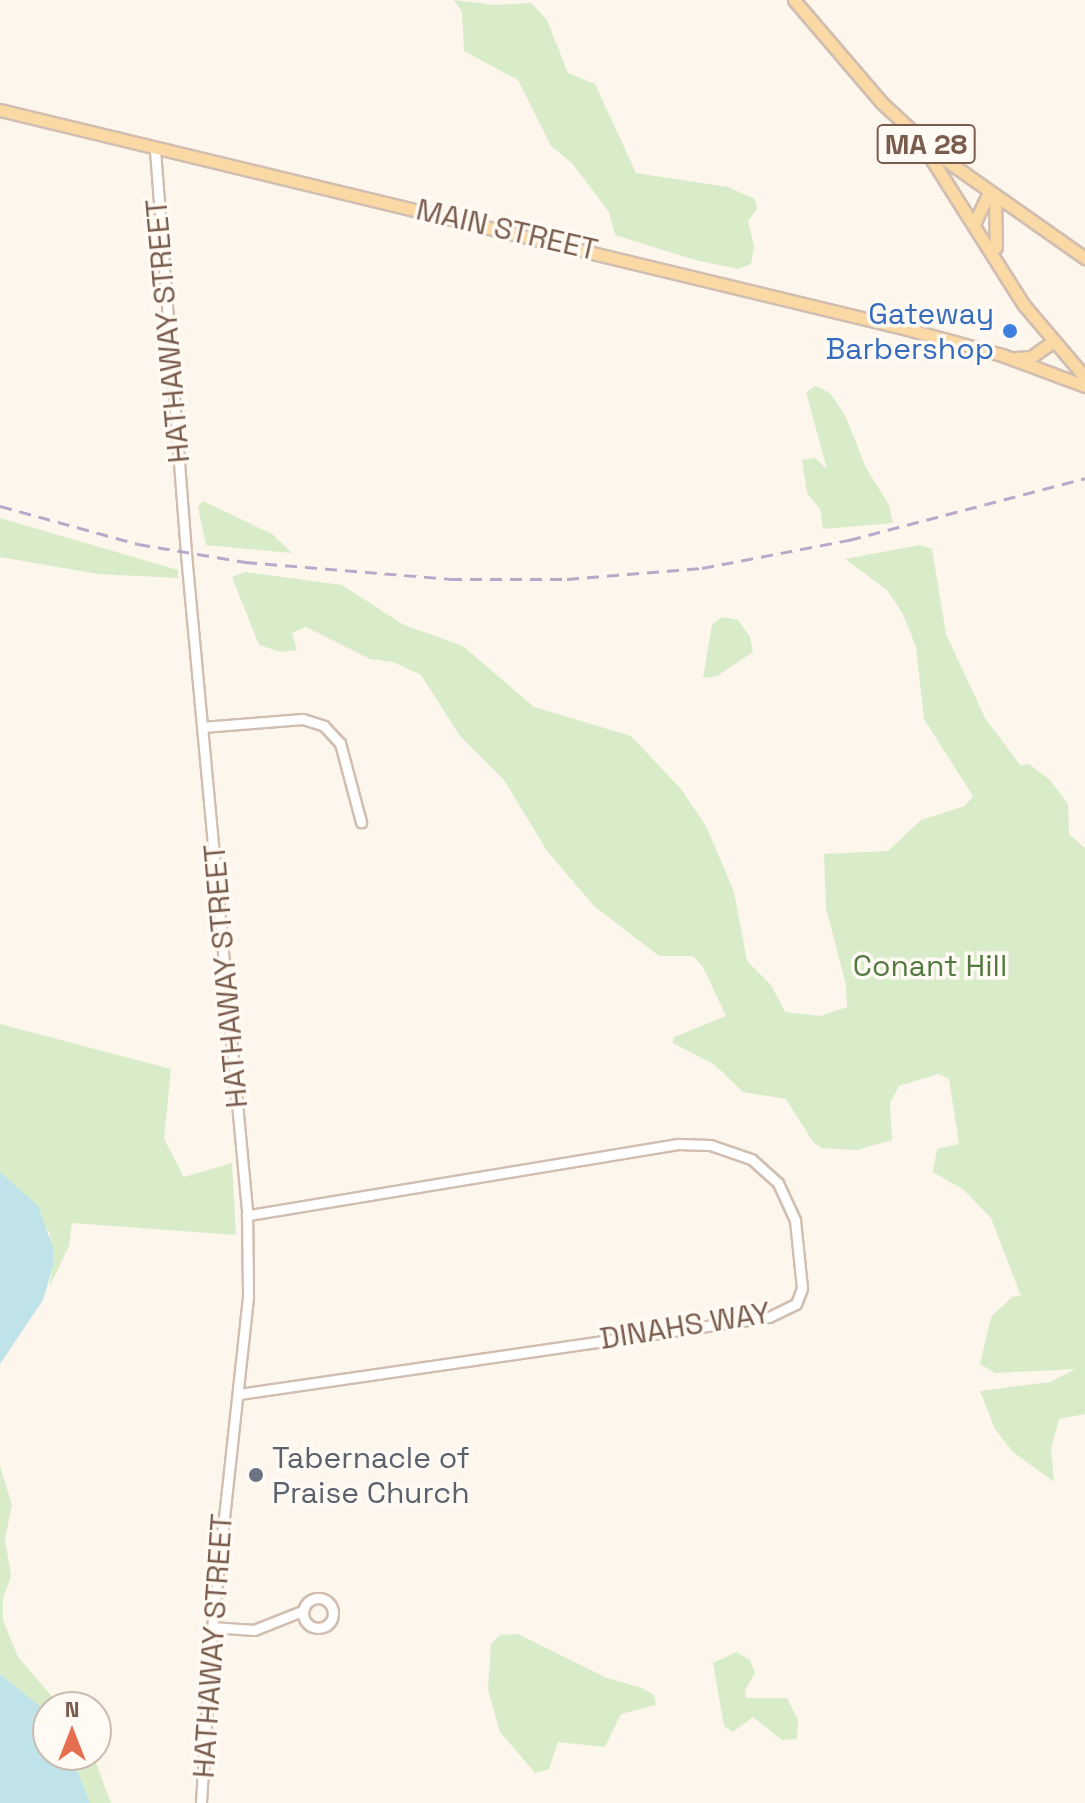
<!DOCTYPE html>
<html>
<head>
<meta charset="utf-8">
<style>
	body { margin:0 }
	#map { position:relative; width:1085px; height:1803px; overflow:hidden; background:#fdf6ec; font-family:"Space Grotesk",sans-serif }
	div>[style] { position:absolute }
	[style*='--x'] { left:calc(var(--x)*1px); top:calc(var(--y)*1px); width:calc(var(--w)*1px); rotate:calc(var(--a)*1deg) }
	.green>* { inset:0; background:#d8ecc9 }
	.water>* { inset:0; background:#bfe3e8 }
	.roads { filter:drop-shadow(2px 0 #d1beb0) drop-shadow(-2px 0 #d1beb0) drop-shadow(0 2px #d1beb0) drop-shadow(0 -2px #d1beb0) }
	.minor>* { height:9px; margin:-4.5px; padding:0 4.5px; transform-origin:4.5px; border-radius:4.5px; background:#fff }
	.minor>.ring { margin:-4.5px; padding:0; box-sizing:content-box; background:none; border:9px solid #fff; border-radius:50% }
	.major>* { height:11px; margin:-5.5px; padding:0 5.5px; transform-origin:5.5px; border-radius:5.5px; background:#fbd9a5 }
	.rail>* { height:3px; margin-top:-1.5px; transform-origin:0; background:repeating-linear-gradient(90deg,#b9a8c9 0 12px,transparent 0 20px) }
	.dots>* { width:22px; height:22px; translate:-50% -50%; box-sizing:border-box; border:4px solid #fffaf3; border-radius:50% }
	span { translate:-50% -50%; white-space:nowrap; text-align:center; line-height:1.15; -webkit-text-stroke:7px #fffaf3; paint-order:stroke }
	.shield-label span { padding:2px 6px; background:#fffaf3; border:2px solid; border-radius:6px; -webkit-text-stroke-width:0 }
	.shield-label { font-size:28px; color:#7a5c4d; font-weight:700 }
	.street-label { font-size:30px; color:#7a5c4d }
	.shop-label { font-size:30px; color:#366cbe }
	.right { translate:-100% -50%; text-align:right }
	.park-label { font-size:30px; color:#537a41 }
	.worship-label { font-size:30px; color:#5b616d }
	.left { translate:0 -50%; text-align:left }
	.north { position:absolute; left:32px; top:1691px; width:80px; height:80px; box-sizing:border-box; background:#fffaf3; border:2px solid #cabbb1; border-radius:50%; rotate:0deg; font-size:22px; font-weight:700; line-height:32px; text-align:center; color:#7a5c4d }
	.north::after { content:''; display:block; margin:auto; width:28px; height:36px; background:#e76f51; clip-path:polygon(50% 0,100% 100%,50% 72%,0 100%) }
</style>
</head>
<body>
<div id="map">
	<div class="green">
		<div style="clip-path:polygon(454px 0,495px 5px,531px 3px,547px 20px,568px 73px,595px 84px,636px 173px,728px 187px,755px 199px,757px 209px,748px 221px,754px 246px,751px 264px,738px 269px,695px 260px,615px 235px,609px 212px,572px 163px,551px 146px,518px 80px,464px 51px,462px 12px)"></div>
		<div style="clip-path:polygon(816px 386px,830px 393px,845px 415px,866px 468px,889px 505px,893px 523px,823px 529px,820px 509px,807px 493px,802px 460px,815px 458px,827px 469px,806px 392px)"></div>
		<div style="clip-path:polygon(203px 501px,272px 534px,292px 553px,206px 545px,198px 507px)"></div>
		<div style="clip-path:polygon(0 518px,178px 570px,178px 578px,98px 574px,0 557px)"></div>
		<div style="clip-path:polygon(920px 545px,932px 549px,946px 634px,985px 718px,1020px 765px,1029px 764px,1050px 780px,1068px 804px,1069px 834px,1085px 848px,1085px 1414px,1059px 1419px,1051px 1449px,1054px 1482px,1013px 1452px,995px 1429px,980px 1391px,1050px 1382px,1076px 1369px,995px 1373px,980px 1364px,991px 1317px,1012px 1297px,1021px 1296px,991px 1218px,964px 1190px,933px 1172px,937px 1149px,959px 1144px,949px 1079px,938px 1074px,899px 1086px,890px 1103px,892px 1140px,857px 1150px,822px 1148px,813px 1142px,786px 1099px,743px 1092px,715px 1065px,673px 1043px,674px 1037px,726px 1016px,703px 967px,693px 956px,659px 956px,594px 906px,547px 851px,504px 780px,460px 736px,421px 675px,393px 662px,370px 659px,306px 627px,292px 633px,297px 650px,281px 652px,259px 645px,232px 577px,245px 572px,342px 585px,404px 625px,463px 646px,534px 707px,631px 736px,681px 789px,706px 826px,734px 892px,747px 961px,771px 985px,785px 1012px,820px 1016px,847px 1007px,846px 985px,826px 908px,824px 854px,888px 851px,921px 820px,965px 806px,973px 796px,924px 719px,916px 647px,903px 614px,887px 590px,845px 559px)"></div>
		<div style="clip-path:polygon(722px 617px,738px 620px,750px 637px,753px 652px,717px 676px,703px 678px,712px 625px)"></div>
		<div style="clip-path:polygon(0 1024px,171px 1069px,164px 1139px,184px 1177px,232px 1163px,236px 1235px,72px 1223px,69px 1246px,49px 1288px,53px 1267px,50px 1233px,0 1172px)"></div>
		<div style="clip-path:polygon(0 1466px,12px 1505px,5px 1539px,11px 1576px,3px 1598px,3px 1620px,18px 1657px,61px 1707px,48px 1707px,48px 1714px,0 1674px)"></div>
		<div style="clip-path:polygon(518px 1634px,607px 1678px,642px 1688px,654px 1695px,656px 1705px,621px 1714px,605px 1747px,558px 1742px,549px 1769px,535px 1773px,500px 1732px,488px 1690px,491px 1644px,500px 1635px)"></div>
		<div style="clip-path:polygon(736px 1652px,750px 1660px,755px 1673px,745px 1690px,746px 1698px,787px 1698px,798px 1720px,797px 1739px,782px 1740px,753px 1717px,733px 1732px,724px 1726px,713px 1663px)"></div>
		<div style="clip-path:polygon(71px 1755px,93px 1755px,111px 1803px,90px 1803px)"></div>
	</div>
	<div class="water">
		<div style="clip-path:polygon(0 1172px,38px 1206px,53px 1247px,53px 1267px,43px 1300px,0 1364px)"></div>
		<div style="clip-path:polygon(0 1674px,46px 1711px,48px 1755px,71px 1755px,90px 1803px,0 1803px)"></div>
	</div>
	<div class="roads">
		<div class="minor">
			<div style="--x:155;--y:150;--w:405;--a:85.6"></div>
			<div style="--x:186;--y:554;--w:659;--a:84.69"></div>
			<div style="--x:247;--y:1210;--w:87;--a:89.3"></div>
			<div style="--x:248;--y:1297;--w:332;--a:96.2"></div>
			<div style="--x:212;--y:1627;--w:176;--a:93.6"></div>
			<div style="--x:202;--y:727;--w:101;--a:-4.5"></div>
			<div style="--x:303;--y:719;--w:22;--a:18"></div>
			<div style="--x:324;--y:726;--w:23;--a:47"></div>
			<div style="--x:340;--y:743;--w:82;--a:75.1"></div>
			<div style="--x:239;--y:1394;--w:536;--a:-8.27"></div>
			<div style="--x:769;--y:1317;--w:30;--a:-26"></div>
			<div style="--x:796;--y:1304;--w:17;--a:-69"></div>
			<div style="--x:802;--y:1288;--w:68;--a:-95.9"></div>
			<div style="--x:795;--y:1220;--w:41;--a:-114.7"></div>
			<div style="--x:778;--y:1183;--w:36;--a:-138"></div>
			<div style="--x:751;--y:1159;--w:43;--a:-161.1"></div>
			<div style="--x:710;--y:1145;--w:32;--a:-178"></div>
			<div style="--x:678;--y:1144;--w:437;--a:170.6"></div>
			<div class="ring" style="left:303px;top:1598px;width:21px;height:21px"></div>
			<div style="--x:212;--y:1627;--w:42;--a:4.1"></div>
			<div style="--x:254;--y:1630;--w:52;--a:-21.6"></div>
		</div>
		<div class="major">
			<div style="--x:794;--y:0;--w:135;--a:49.5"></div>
			<div style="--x:882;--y:103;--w:75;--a:42.8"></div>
			<div style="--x:937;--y:154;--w:181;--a:35.1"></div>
			<div style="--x:0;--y:110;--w:933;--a:13.57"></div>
			<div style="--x:907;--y:329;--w:98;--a:15.3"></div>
			<div style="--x:1002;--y:355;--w:89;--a:20.5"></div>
			<div style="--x:927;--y:152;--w:180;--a:57.7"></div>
			<div style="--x:1023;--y:304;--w:96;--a:49.7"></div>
			<div style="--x:995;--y:197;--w:50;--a:88.9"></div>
			<div style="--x:975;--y:222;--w:33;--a:-65"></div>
			<div style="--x:1016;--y:358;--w:15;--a:-4"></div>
			<div style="--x:1031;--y:357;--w:24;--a:-35"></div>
		</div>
	</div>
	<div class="rail">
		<div style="--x:0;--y:506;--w:143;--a:15.4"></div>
		<div style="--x:138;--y:544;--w:109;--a:9.5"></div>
		<div style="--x:245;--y:562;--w:206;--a:4.7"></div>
		<div style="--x:450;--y:579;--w:117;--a:0"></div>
		<div style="--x:567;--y:579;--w:135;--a:-4.7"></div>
		<div style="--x:702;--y:568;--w:150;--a:-10.8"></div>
		<div style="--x:849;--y:540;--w:244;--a:-14.7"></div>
	</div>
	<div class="dots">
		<div style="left:1010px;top:331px;background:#3f7fe0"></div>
		<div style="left:256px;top:1475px;background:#6b7280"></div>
	</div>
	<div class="shield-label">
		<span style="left:926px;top:144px">MA 28</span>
	</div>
	<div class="street-label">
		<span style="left:507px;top:230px;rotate:13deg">MAIN STREET</span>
		<span style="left:168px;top:331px;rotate:-95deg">HATHAWAY STREET</span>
		<span style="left:226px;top:976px;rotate:-95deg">HATHAWAY STREET</span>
		<span style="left:685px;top:1326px;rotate:-9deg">DINAHS WAY</span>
		<span style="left:213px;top:1646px;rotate:-86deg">HATHAWAY STREET</span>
	</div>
	<div class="shop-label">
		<span class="right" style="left:994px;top:331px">Gateway<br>Barbershop</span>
	</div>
	<div class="park-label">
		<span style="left:930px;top:966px">Conant Hill</span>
	</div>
	<div class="worship-label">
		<span class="left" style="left:272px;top:1475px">Tabernacle of<br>Praise Church</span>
	</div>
	<div class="north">N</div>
</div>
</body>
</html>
